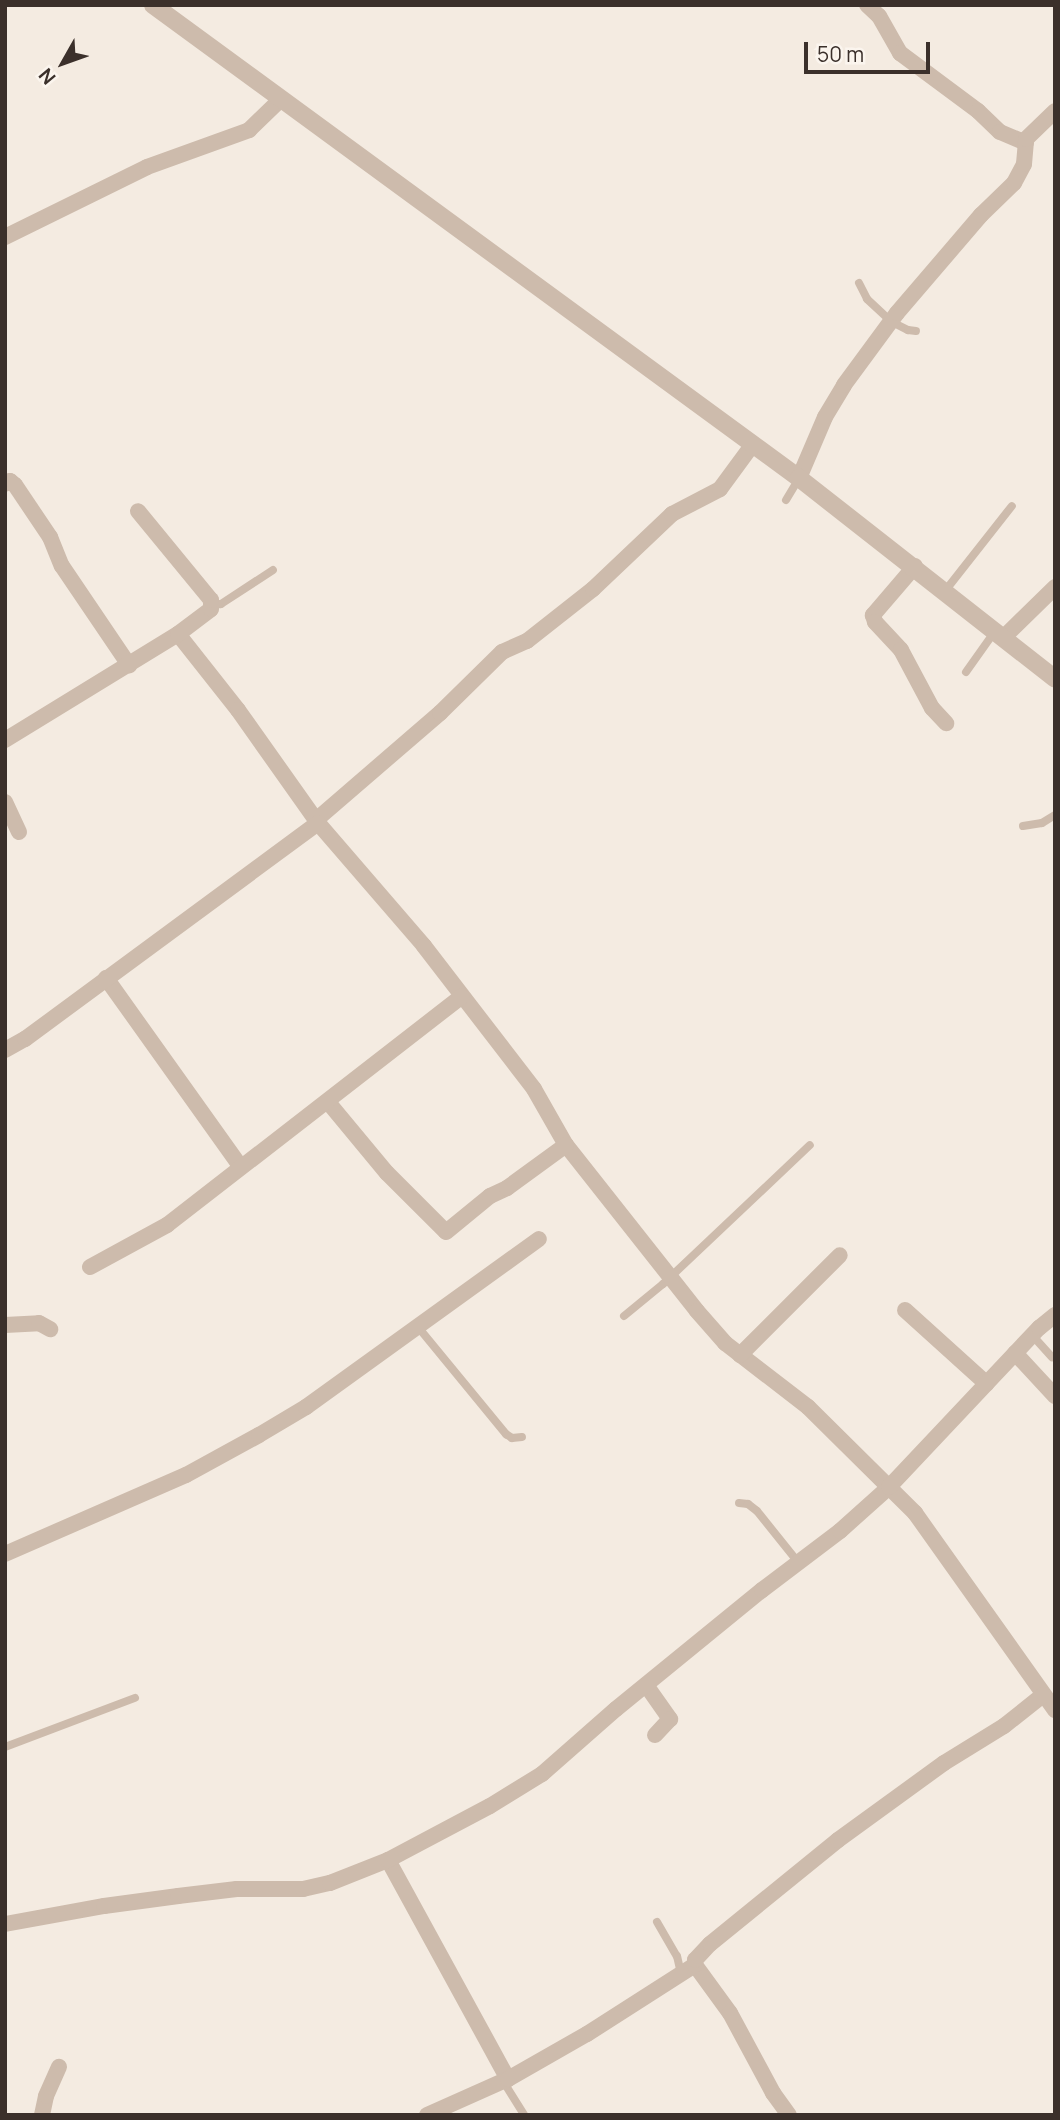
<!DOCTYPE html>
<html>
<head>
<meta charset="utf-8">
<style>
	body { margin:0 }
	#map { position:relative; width:1060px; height:2120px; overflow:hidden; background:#f4ebe1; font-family:Manrope,sans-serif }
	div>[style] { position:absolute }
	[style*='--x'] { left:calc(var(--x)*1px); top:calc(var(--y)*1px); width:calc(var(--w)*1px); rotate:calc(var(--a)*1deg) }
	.service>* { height:8px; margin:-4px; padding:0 4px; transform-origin:4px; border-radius:4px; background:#cdbbac }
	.minor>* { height:16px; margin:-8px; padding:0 8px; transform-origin:8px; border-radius:8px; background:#cdbbac }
	.tertiary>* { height:18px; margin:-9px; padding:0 9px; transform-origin:9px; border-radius:9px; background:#cdbbac }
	span { translate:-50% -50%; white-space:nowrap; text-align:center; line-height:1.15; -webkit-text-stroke:5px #fbf5ee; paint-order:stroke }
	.frame { position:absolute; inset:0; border:7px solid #3b302b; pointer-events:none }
	.north { position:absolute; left:28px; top:28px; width:70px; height:70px; -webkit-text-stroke:5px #fbf5ee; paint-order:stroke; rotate:230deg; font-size:19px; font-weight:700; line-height:28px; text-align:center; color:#3b302b }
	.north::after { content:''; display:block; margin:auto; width:24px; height:32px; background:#3b302b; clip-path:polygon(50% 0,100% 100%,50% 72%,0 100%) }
	.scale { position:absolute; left:804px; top:42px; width:126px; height:32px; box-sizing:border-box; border:4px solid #3b302b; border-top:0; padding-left:9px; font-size:21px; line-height:24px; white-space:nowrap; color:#3b302b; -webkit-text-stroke:5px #fbf5ee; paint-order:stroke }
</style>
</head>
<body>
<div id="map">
	<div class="service">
		<div style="--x:859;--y:283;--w:18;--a:63"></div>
		<div style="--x:867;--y:299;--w:34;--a:43"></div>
		<div style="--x:892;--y:322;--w:18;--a:27"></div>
		<div style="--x:908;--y:330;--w:8;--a:7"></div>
		<div style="--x:786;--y:500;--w:26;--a:-59"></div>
		<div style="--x:945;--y:591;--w:108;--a:-51.8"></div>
		<div style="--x:213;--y:605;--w:8;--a:-7"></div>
		<div style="--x:221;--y:604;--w:62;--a:-33.2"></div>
		<div style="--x:966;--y:672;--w:50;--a:-54.7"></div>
		<div style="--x:1023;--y:826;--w:19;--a:-9"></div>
		<div style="--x:1042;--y:823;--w:15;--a:-32"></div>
		<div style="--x:624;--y:1316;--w:50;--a:-39.4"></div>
		<div style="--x:663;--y:1284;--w:202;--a:-43.4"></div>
		<div style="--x:418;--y:1327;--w:139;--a:50.6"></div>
		<div style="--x:506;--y:1434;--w:7;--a:34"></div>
		<div style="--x:512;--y:1438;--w:10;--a:-6"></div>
		<div style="--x:1032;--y:1335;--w:30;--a:48"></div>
		<div style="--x:739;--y:1503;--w:9;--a:6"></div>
		<div style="--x:748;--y:1504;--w:11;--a:38"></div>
		<div style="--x:757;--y:1511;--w:65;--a:51.2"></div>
		<div style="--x:5;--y:1747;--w:139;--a:-20.7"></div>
		<div style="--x:657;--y:1922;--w:39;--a:60"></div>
		<div style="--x:677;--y:1956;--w:18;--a:77"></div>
		<div style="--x:503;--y:2081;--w:40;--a:58"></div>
	</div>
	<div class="minor">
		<div style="--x:867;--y:5;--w:16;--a:43"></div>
		<div style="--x:879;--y:16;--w:43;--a:60.4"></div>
		<div style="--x:900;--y:53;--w:97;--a:36.6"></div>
		<div style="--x:978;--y:111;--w:30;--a:44"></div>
		<div style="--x:1000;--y:132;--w:28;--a:23"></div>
		<div style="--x:5;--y:237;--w:158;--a:-26.2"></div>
		<div style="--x:147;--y:167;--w:109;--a:-19.9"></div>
		<div style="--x:249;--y:130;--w:45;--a:-44.1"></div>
		<div style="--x:799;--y:478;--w:66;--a:-66.9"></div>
		<div style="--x:825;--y:417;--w:37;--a:-59"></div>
		<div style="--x:844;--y:385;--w:89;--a:-53.6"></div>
		<div style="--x:897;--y:313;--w:129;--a:-49.4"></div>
		<div style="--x:981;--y:215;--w:46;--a:-44.1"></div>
		<div style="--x:1014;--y:183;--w:21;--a:-62"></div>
		<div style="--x:1024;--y:164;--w:25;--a:-85"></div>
		<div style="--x:1026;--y:139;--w:40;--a:-44"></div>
		<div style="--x:5;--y:484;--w:6;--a:-31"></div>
		<div style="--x:10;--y:481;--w:6;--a:39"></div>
		<div style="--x:15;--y:485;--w:63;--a:56.1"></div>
		<div style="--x:50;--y:537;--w:31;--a:68"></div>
		<div style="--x:62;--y:566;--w:120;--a:55.9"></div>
		<div style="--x:915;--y:566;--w:65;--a:130.6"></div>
		<div style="--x:873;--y:615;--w:7;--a:74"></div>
		<div style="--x:875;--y:622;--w:38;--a:47"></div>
		<div style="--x:901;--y:650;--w:66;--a:61.9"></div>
		<div style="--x:932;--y:708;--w:21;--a:47"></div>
		<div style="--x:178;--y:634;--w:97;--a:51.7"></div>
		<div style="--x:238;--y:710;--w:138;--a:54.7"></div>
		<div style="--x:318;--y:823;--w:162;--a:49.2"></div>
		<div style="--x:424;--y:946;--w:180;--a:52.4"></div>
		<div style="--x:534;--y:1089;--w:64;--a:60.3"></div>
		<div style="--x:566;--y:1145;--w:211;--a:51.7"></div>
		<div style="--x:697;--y:1311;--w:43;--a:48.8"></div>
		<div style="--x:725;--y:1343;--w:105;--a:37.6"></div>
		<div style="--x:808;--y:1407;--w:151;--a:44.7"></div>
		<div style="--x:915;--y:1513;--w:242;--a:54.6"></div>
		<div style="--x:1003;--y:638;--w:73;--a:-44.4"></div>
		<div style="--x:5;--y:740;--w:203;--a:-31.5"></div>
		<div style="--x:178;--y:634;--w:41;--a:-37.1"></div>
		<div style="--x:211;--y:609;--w:9;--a:-90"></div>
		<div style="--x:211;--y:600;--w:115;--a:-129.4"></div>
		<div style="--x:5;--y:802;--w:33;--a:65"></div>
		<div style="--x:316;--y:820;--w:164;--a:-40.8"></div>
		<div style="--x:440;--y:713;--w:87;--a:-44.5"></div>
		<div style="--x:502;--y:652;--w:27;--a:-24"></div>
		<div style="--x:527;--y:641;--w:84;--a:-38.2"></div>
		<div style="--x:593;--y:589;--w:109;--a:-43.5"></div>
		<div style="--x:672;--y:514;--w:54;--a:-27.5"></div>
		<div style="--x:720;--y:489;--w:56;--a:-53.7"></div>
		<div style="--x:106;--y:978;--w:232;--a:54.5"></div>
		<div style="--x:5;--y:1050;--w:23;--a:-29"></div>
		<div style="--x:25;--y:1039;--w:364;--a:-36.4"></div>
		<div style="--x:328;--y:1102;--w:92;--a:50.3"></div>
		<div style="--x:387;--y:1173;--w:83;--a:45"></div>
		<div style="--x:446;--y:1232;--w:57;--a:-39.3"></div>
		<div style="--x:490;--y:1196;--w:19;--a:-25"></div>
		<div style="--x:507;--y:1188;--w:73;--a:-36.1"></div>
		<div style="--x:90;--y:1267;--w:88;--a:-28.6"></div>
		<div style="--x:167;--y:1225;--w:373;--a:-37.8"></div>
		<div style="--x:905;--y:1310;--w:110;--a:42.1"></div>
		<div style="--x:5;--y:1325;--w:34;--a:-3"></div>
		<div style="--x:39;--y:1323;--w:13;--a:29"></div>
		<div style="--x:1015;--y:1353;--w:59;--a:47.1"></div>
		<div style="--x:740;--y:1355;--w:141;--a:-45"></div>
		<div style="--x:5;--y:1554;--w:197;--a:-23.6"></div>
		<div style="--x:186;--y:1475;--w:83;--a:-28.7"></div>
		<div style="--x:259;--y:1435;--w:55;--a:-30.8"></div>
		<div style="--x:306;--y:1407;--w:287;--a:-35.8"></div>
		<div style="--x:646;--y:1685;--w:42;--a:54.8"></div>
		<div style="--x:670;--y:1719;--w:22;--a:133"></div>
		<div style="--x:388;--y:1860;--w:250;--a:61.3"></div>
		<div style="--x:5;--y:1924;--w:101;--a:-10.3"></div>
		<div style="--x:104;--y:1906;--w:75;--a:-7.7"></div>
		<div style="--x:178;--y:1896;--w:59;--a:-6.8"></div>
		<div style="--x:237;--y:1889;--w:66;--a:0"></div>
		<div style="--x:303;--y:1889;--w:28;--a:-13"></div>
		<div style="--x:330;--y:1883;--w:62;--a:-21.6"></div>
		<div style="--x:388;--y:1860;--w:115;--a:-27.9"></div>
		<div style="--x:490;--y:1806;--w:61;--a:-31.6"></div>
		<div style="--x:542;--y:1774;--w:98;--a:-41.3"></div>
		<div style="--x:616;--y:1709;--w:188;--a:-39.2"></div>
		<div style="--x:762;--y:1590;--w:98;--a:-37.1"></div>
		<div style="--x:840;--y:1531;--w:66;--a:-41.9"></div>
		<div style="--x:889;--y:1487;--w:219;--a:-46.7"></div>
		<div style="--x:1039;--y:1328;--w:21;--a:-39"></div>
		<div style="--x:695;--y:1965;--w:59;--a:53.9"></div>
		<div style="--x:730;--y:2013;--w:91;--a:61.7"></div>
		<div style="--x:773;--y:2093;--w:27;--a:54"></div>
		<div style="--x:42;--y:2115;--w:19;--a:-78"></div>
		<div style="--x:46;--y:2096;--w:32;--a:-66"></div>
		<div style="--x:427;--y:2115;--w:89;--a:-24"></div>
		<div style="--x:508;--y:2079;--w:91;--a:-29.7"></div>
		<div style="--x:587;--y:2034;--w:128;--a:-32.6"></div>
		<div style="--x:695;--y:1965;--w:5;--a:-90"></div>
		<div style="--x:695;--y:1960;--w:22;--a:-47"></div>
		<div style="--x:710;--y:1944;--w:165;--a:-39.1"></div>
		<div style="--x:838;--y:1840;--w:131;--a:-36"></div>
		<div style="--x:944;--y:1763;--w:70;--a:-31.7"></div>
		<div style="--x:1004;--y:1726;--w:50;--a:-38.5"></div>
	</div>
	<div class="tertiary">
		<div style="--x:153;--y:5;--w:801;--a:36.21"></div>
		<div style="--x:799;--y:478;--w:325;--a:38.1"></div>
	</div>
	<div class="frame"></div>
	<div class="north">N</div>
	<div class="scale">50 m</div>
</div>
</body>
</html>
